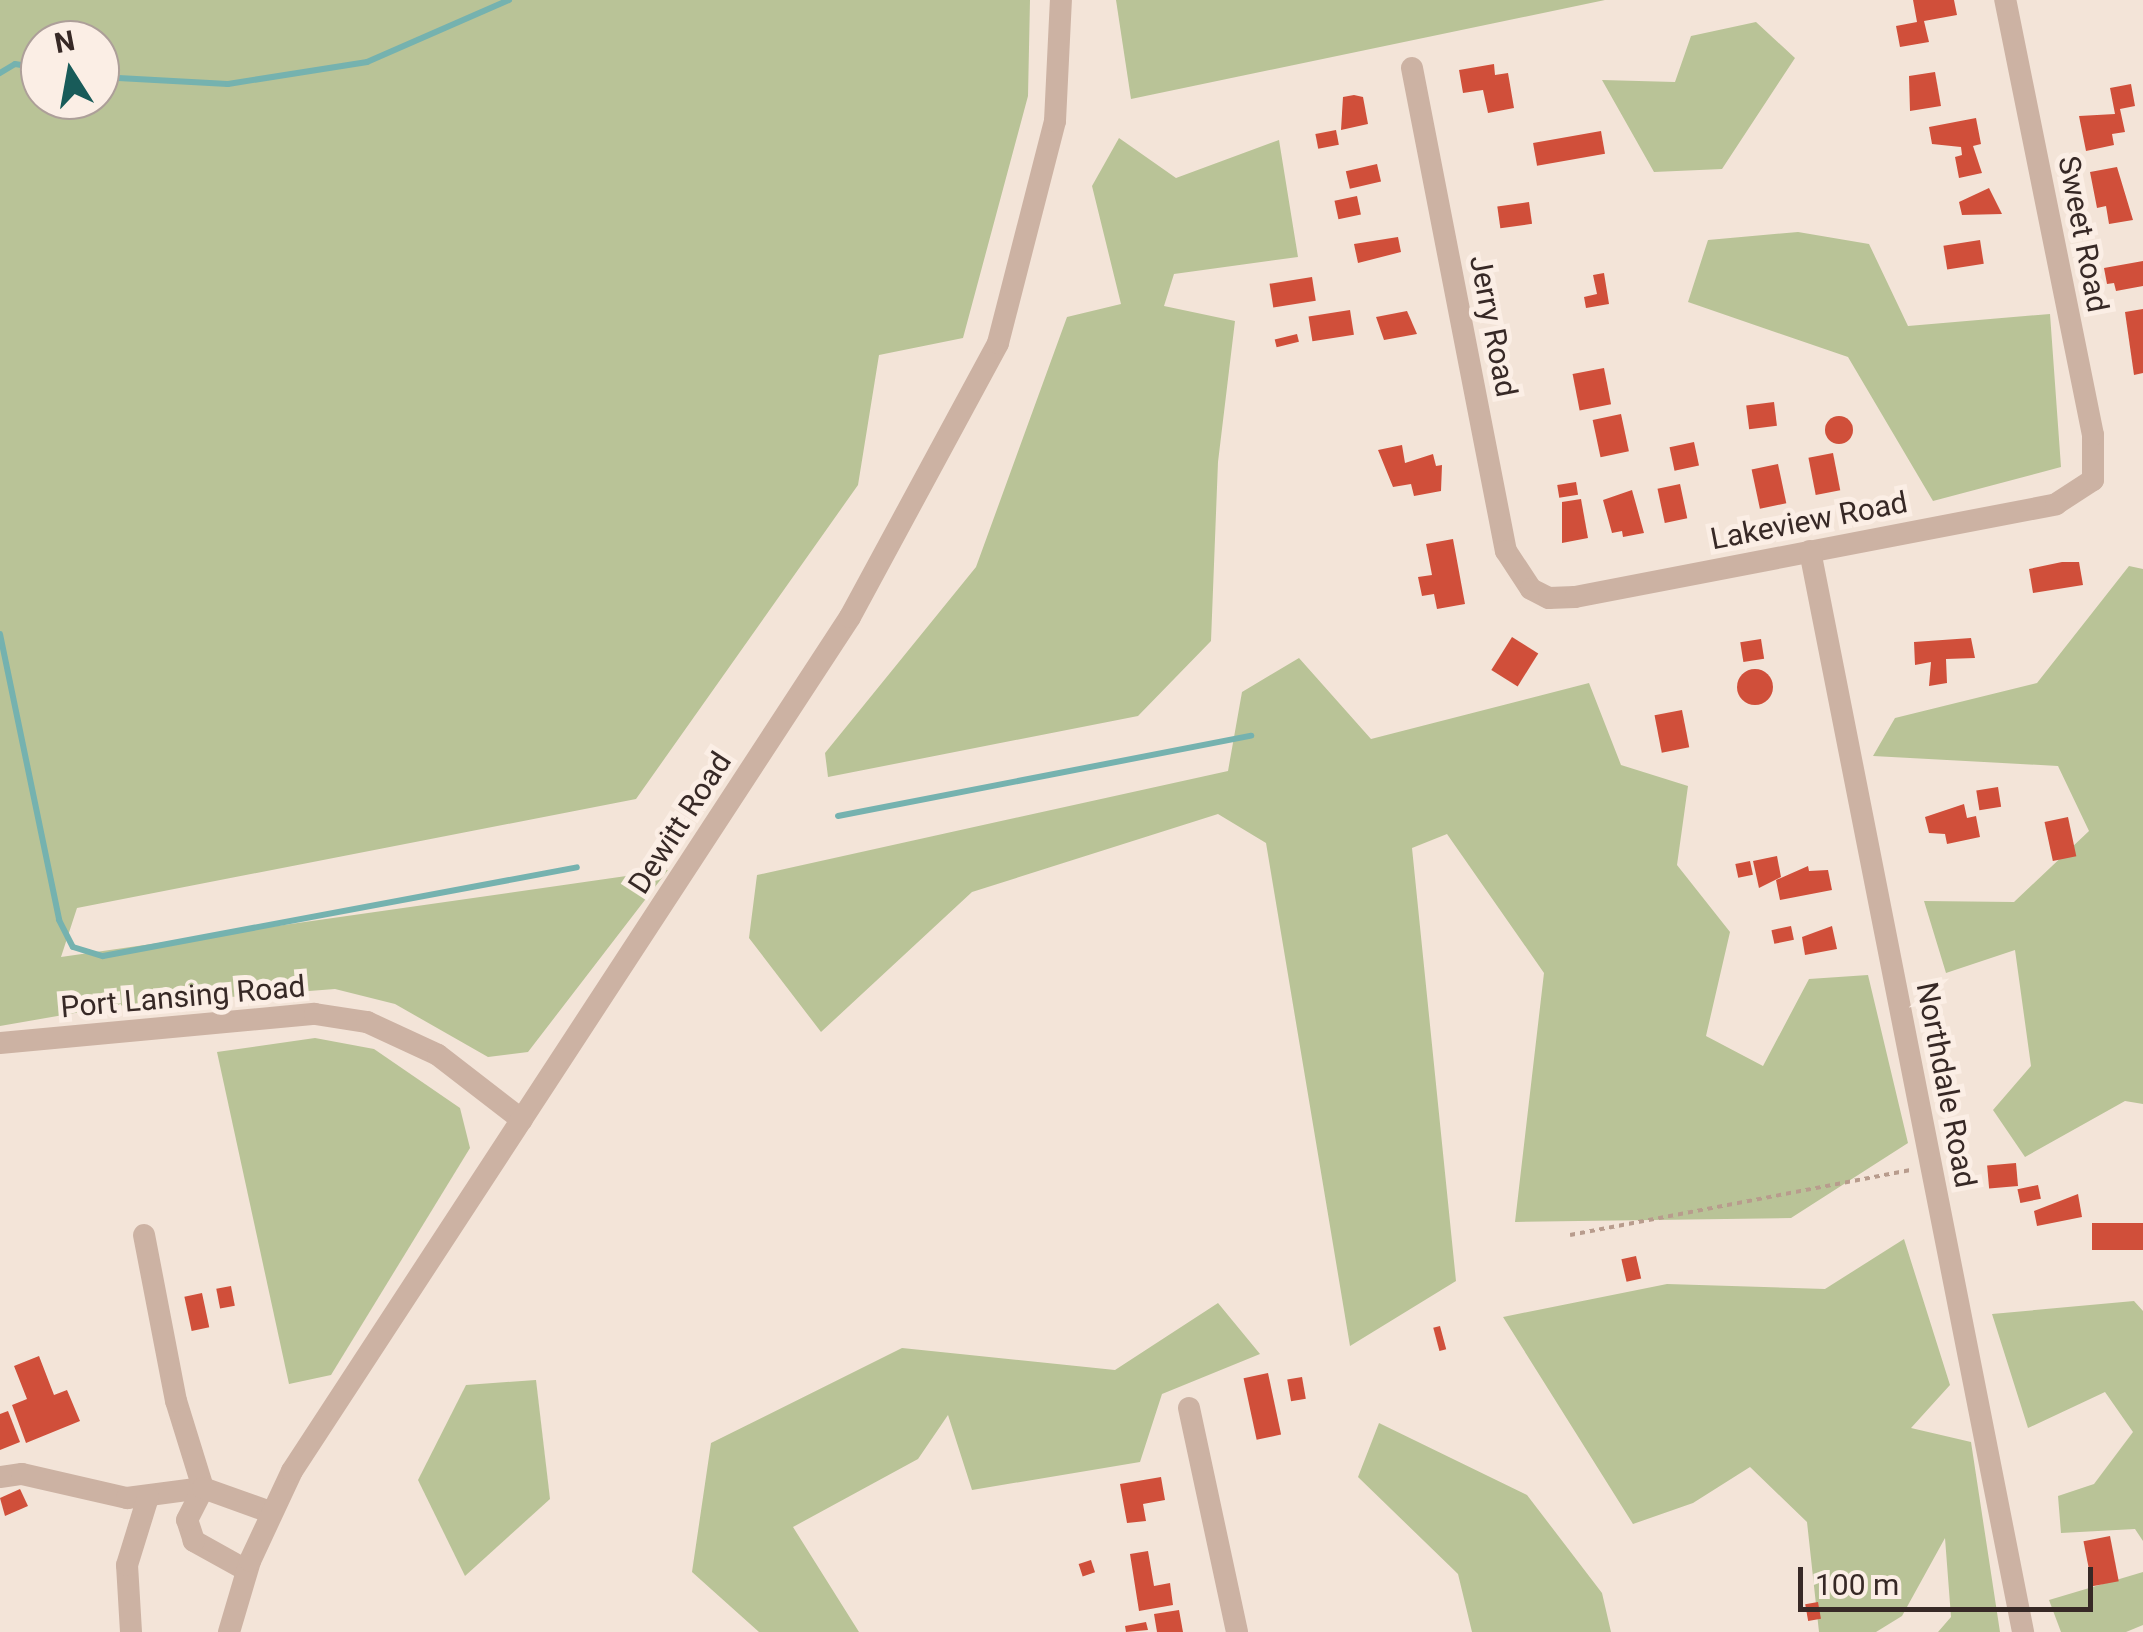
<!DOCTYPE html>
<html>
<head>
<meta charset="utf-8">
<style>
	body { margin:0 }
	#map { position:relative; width:2143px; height:1632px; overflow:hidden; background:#f3e4d8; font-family:Roboto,sans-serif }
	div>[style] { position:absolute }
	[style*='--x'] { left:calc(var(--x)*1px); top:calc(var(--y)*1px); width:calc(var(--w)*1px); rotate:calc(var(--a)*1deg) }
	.green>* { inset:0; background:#b9c397 }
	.stream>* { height:6px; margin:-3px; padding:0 3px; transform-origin:3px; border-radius:3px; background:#75b2af }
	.building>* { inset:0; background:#d04f3a; transform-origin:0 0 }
	.round { border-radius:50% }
	.path>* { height:4px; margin-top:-2px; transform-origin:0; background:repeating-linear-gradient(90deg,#b89c8d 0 5px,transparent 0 10px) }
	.minor>* { height:22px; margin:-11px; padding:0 11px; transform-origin:11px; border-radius:11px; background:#ccb2a3 }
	span { translate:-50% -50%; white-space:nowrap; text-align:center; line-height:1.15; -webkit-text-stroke:10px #fbeee5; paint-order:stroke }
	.street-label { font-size:30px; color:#372926 }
	.north { position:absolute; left:20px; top:20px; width:100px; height:100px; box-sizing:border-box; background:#fbeee5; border:2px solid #ad9f99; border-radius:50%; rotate:349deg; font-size:28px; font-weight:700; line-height:40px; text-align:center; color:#372926 }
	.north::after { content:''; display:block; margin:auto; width:35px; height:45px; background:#185b59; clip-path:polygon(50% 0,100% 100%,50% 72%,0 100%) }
	.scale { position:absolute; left:1798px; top:1567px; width:295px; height:45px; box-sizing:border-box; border:5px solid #372926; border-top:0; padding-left:12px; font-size:30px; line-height:35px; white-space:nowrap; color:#372926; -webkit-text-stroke:8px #fbeee5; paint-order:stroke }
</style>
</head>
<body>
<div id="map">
	<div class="green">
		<div style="clip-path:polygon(evenodd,0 0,1030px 0,1028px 96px,963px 338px,879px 355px,858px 485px,636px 799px,77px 908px,61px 957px,668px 870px,528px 1052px,488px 1057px,395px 1004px,335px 989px,115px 1006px,0 1026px,0 0,40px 40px,100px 40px,100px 100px,40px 100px,40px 40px)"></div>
		<div style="clip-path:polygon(1116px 0,1605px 0,1131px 99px)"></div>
		<div style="clip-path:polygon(1756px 22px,1795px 58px,1722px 169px,1654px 172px,1602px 80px,1675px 82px,1691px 36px)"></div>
		<div style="clip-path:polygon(1119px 138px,1176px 178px,1279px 140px,1298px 257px,1174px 274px,1164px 306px,1235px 321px,1218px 462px,1211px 641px,1138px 716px,828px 777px,825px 753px,976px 567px,1067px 317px,1121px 304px,1092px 186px)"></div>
		<div style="clip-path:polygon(1798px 232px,1869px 244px,1908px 326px,2050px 314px,2061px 467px,1933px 501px,1848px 357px,1688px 302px,1708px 240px)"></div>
		<div style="clip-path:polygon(2129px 566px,2143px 569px,2143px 1104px,2125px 1101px,2025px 1157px,1993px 1110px,2031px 1066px,2015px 950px,1946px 973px,1924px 901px,2014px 902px,2089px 831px,2058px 766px,1873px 756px,1895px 718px,2037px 683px)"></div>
		<div style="clip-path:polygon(1299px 658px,1371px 739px,1589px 683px,1621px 765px,1688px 786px,1677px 865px,1730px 932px,1706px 1036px,1763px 1066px,1809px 979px,1868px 975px,1908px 1143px,1791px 1218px,1515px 1222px,1544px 973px,1447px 834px,1412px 848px,1456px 1281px,1350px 1346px,1266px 843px,1218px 814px,972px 892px,821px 1032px,749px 938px,757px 875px,1228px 771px,1242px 692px)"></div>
		<div style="clip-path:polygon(315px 1038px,374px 1049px,460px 1108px,470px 1148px,331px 1375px,289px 1384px,217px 1052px)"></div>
		<div style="clip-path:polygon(1904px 1239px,1950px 1385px,1911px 1428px,1971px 1442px,2000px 1632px,1938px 1632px,1951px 1617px,1945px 1538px,1902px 1616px,1876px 1632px,1819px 1632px,1807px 1522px,1750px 1467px,1693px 1503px,1633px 1524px,1503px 1317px,1667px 1284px,1825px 1289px)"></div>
		<div style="clip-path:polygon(2134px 1301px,2143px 1311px,2143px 1541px,2135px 1529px,2061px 1533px,2058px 1496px,2094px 1484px,2133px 1432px,2105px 1392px,2028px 1428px,1992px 1314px)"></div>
		<div style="clip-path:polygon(1218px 1303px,1260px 1354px,1162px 1394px,1140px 1462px,972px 1490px,948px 1415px,918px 1459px,793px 1527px,859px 1632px,759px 1632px,692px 1572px,711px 1443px,902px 1348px,1115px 1370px)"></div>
		<div style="clip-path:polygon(536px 1380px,550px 1499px,465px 1576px,418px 1480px,466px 1385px)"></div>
		<div style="clip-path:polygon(1379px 1423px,1527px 1495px,1602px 1593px,1611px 1632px,1472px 1632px,1458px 1574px,1358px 1477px)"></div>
		<div style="clip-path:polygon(2143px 1572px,2143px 1625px,2126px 1632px,2061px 1632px,2049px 1600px)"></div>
	</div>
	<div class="stream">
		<div style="--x:0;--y:73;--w:17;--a:-31"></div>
		<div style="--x:15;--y:64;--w:25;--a:9"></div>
		<div style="--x:100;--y:77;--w:128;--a:3.1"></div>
		<div style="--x:228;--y:84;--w:141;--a:-9"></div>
		<div style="--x:367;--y:62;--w:155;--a:-23.6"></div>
		<div style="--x:0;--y:634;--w:292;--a:78.3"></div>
		<div style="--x:59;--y:920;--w:30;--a:63"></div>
		<div style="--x:73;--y:947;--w:31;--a:17"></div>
		<div style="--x:103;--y:956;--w:482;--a:-10.6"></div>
		<div style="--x:838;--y:816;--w:421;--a:-11"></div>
	</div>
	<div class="building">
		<div style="clip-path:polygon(1913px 0,1954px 0,1957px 15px,1924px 21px,1929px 42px,1900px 47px,1896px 26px,1917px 22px)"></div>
		<div style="clip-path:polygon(1494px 64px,1495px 75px,1508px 73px,1514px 108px,1488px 113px,1483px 90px,1463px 93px,1459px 70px)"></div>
		<div style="clip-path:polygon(1935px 72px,1941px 106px,1910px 111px,1909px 76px)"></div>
		<div style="clip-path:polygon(2131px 84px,2135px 106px,2120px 109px,2125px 132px,2112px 134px,2114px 145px,2086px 151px,2079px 116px,2115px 114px,2110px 88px)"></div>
		<div style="clip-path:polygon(1354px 95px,1363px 97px,1368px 124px,1341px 130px,1343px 97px)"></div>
		<div style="clip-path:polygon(1976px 118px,1981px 144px,1973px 146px,1982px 173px,1959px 178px,1955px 157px,1962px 155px,1961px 147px,1932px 144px,1929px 127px)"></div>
		<div style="left:1336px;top:130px;width:15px;height:21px;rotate:79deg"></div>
		<div style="left:1601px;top:131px;width:23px;height:69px;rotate:80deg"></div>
		<div style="left:1377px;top:164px;width:18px;height:32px;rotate:77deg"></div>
		<div style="clip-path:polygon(2117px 167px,2133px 220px,2109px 224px,2106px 206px,2097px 208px,2090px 172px)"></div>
		<div style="clip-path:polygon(1989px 188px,2002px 214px,1962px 215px,1959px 202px)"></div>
		<div style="left:1357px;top:196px;width:19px;height:23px;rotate:78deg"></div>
		<div style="left:1529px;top:202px;width:22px;height:32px;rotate:82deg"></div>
		<div style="clip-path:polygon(1398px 237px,1401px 252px,1358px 263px,1354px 244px)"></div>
		<div style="left:1980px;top:240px;width:24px;height:37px;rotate:81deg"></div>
		<div style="clip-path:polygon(2143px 261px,2143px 286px,2116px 291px,2114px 283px,2107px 284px,2104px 268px)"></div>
		<div style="clip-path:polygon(1604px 273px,1609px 304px,1586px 308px,1584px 297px,1597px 294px,1593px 275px)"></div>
		<div style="left:1312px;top:277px;width:24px;height:43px;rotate:81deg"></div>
		<div style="clip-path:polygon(2143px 309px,2143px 373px,2134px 375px,2125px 312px)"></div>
		<div style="left:1350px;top:310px;width:25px;height:42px;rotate:81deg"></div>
		<div style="clip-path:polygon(1407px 311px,1417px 334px,1384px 340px,1376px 317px)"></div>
		<div style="left:1297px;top:334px;width:8px;height:23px;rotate:76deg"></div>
		<div style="left:1604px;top:368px;width:37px;height:32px;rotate:79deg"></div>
		<div style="left:1774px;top:402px;width:24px;height:28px;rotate:83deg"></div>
		<div style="left:1621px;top:414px;width:38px;height:29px;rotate:78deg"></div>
		<div class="round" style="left:1825px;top:416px;width:28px;height:28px"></div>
		<div style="left:1694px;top:442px;width:24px;height:25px;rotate:78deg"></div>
		<div style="clip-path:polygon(1402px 445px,1405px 463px,1433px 454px,1436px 466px,1442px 465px,1441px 491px,1414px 496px,1411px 484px,1393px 487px,1378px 450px)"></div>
		<div style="left:1833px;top:453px;width:38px;height:25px;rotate:79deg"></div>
		<div style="left:1778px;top:464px;width:40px;height:27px;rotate:78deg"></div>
		<div style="left:1576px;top:482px;width:13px;height:19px;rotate:81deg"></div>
		<div style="left:1680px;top:484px;width:35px;height:23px;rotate:78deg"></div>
		<div style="clip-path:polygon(1632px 490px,1644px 533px,1623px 537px,1622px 531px,1612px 533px,1603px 500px)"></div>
		<div style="clip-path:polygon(1581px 499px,1588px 538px,1562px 543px,1562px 502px)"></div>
		<div style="clip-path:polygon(1453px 539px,1465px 604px,1437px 609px,1434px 594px,1422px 596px,1418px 577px,1432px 575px,1426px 544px)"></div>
		<div style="clip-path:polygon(2062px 562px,2079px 562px,2083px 585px,2033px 593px,2029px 569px)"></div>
		<div style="left:1512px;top:637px;width:31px;height:39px;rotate:32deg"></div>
		<div style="clip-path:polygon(1971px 638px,1975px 658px,1946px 659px,1947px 683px,1929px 686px,1931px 662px,1915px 665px,1914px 642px)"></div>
		<div style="left:1761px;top:639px;width:20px;height:21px;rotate:81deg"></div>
		<div class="round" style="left:1737px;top:669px;width:36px;height:36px"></div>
		<div style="left:1682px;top:710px;width:38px;height:28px;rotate:79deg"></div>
		<div style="left:1998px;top:787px;width:20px;height:22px;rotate:81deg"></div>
		<div style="clip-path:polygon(1964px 804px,1967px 818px,1976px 816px,1980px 837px,1947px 844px,1945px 834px,1929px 833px,1925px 817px)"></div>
		<div style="left:2068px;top:817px;width:40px;height:24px;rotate:78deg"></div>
		<div style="clip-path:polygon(1777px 856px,1781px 877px,1759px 888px,1753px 861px)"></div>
		<div style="left:1750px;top:861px;width:14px;height:15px;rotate:78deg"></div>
		<div style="clip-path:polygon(1808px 866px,1809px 871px,1828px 870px,1832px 890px,1780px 900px,1776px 880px)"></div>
		<div style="left:1791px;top:926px;width:14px;height:20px;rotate:78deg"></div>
		<div style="clip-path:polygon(1832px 926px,1837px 949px,1805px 955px,1802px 937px)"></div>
		<div style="left:2016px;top:1163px;width:23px;height:29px;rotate:85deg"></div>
		<div style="left:2038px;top:1185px;width:14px;height:21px;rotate:78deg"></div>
		<div style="clip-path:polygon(2078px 1194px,2082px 1217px,2037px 1226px,2034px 1211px)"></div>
		<div style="left:2143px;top:1223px;width:27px;height:51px;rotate:90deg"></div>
		<div style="left:1636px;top:1256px;width:23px;height:15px;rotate:77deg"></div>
		<div style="left:231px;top:1286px;width:20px;height:15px;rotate:79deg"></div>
		<div style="left:202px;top:1293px;width:35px;height:18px;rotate:78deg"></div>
		<div style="left:1440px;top:1326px;width:24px;height:7px;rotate:75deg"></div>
		<div style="clip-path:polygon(39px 1356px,54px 1395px,67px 1390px,80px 1421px,26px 1443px,12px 1405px,27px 1399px,14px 1366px)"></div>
		<div style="left:1268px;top:1373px;width:63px;height:25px;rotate:78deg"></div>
		<div style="left:1302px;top:1377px;width:22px;height:15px;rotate:80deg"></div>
		<div style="clip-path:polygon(8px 1411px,20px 1442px,0 1450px,0 1414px)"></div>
		<div style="clip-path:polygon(1161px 1477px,1165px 1500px,1143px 1504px,1146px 1521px,1127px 1523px,1120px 1484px)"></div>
		<div style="clip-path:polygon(20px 1489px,28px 1506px,5px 1516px,0 1498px)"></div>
		<div style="left:2110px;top:1536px;width:46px;height:27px;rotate:79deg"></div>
		<div style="clip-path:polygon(1148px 1551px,1154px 1586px,1170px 1583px,1173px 1605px,1139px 1611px,1130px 1554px)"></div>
		<div style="left:1091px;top:1560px;width:13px;height:13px;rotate:72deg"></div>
		<div style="left:1818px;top:1602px;width:17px;height:13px;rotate:80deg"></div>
		<div style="clip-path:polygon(1179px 1610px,1183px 1632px,1157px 1632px,1154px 1614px)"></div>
		<div style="clip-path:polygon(1146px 1622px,1148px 1630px,1126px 1632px,1125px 1626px)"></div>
	</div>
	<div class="path">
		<div style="--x:1570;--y:1235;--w:348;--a:-10.8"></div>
	</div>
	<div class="minor">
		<div style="--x:1412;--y:68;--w:492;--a:79"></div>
		<div style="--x:1506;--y:551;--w:45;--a:56.7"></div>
		<div style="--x:1531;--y:589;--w:20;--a:27"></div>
		<div style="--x:1549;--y:598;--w:26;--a:-2"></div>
		<div style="--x:1575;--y:597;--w:490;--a:-10.9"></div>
		<div style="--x:2056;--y:504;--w:44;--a:-33"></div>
		<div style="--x:2093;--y:480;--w:45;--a:-90"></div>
		<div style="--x:2093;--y:435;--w:444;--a:-101.4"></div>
		<div style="--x:1810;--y:551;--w:1102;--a:78.85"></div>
		<div style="--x:0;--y:1043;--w:316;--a:-5.3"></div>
		<div style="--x:315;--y:1014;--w:53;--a:8.7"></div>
		<div style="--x:367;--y:1022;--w:78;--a:24.9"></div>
		<div style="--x:438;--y:1055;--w:106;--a:37.7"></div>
		<div style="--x:1189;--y:1408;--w:229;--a:77.9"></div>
		<div style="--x:0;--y:1477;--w:22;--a:-8"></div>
		<div style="--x:22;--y:1474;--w:108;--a:12.9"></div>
		<div style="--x:127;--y:1498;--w:77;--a:-7.5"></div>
		<div style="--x:203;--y:1488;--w:91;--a:-107.2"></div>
		<div style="--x:176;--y:1401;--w:169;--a:-100.9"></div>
		<div style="--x:246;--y:1570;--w:60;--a:-150.9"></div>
		<div style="--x:194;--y:1541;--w:22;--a:-108"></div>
		<div style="--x:187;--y:1520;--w:36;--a:-63"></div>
		<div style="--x:203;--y:1488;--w:71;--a:19.7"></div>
		<div style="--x:131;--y:1632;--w:67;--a:-93.4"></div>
		<div style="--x:127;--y:1565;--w:71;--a:-72.8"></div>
		<div style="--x:229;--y:1632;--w:74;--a:-73.5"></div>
		<div style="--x:250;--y:1561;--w:99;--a:-65"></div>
		<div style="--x:292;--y:1471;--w:1020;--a:-56.84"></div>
		<div style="--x:850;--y:617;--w:311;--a:-61.6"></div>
		<div style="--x:998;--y:343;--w:229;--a:-75.6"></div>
		<div style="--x:1055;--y:121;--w:121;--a:-87.2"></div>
	</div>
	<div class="street-label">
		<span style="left:2083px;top:234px;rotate:79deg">Sweet Road</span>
		<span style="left:1493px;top:326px;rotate:79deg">Jerry Road</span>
		<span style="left:1809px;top:521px;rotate:-11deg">Lakeview Road</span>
		<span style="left:680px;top:823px;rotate:-57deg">Dewitt Road</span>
		<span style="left:183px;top:997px;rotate:-5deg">Port Lansing Road</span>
		<span style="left:1946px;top:1085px;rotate:79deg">Northdale Road</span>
	</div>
	<div class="north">N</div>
	<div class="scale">100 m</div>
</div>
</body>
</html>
